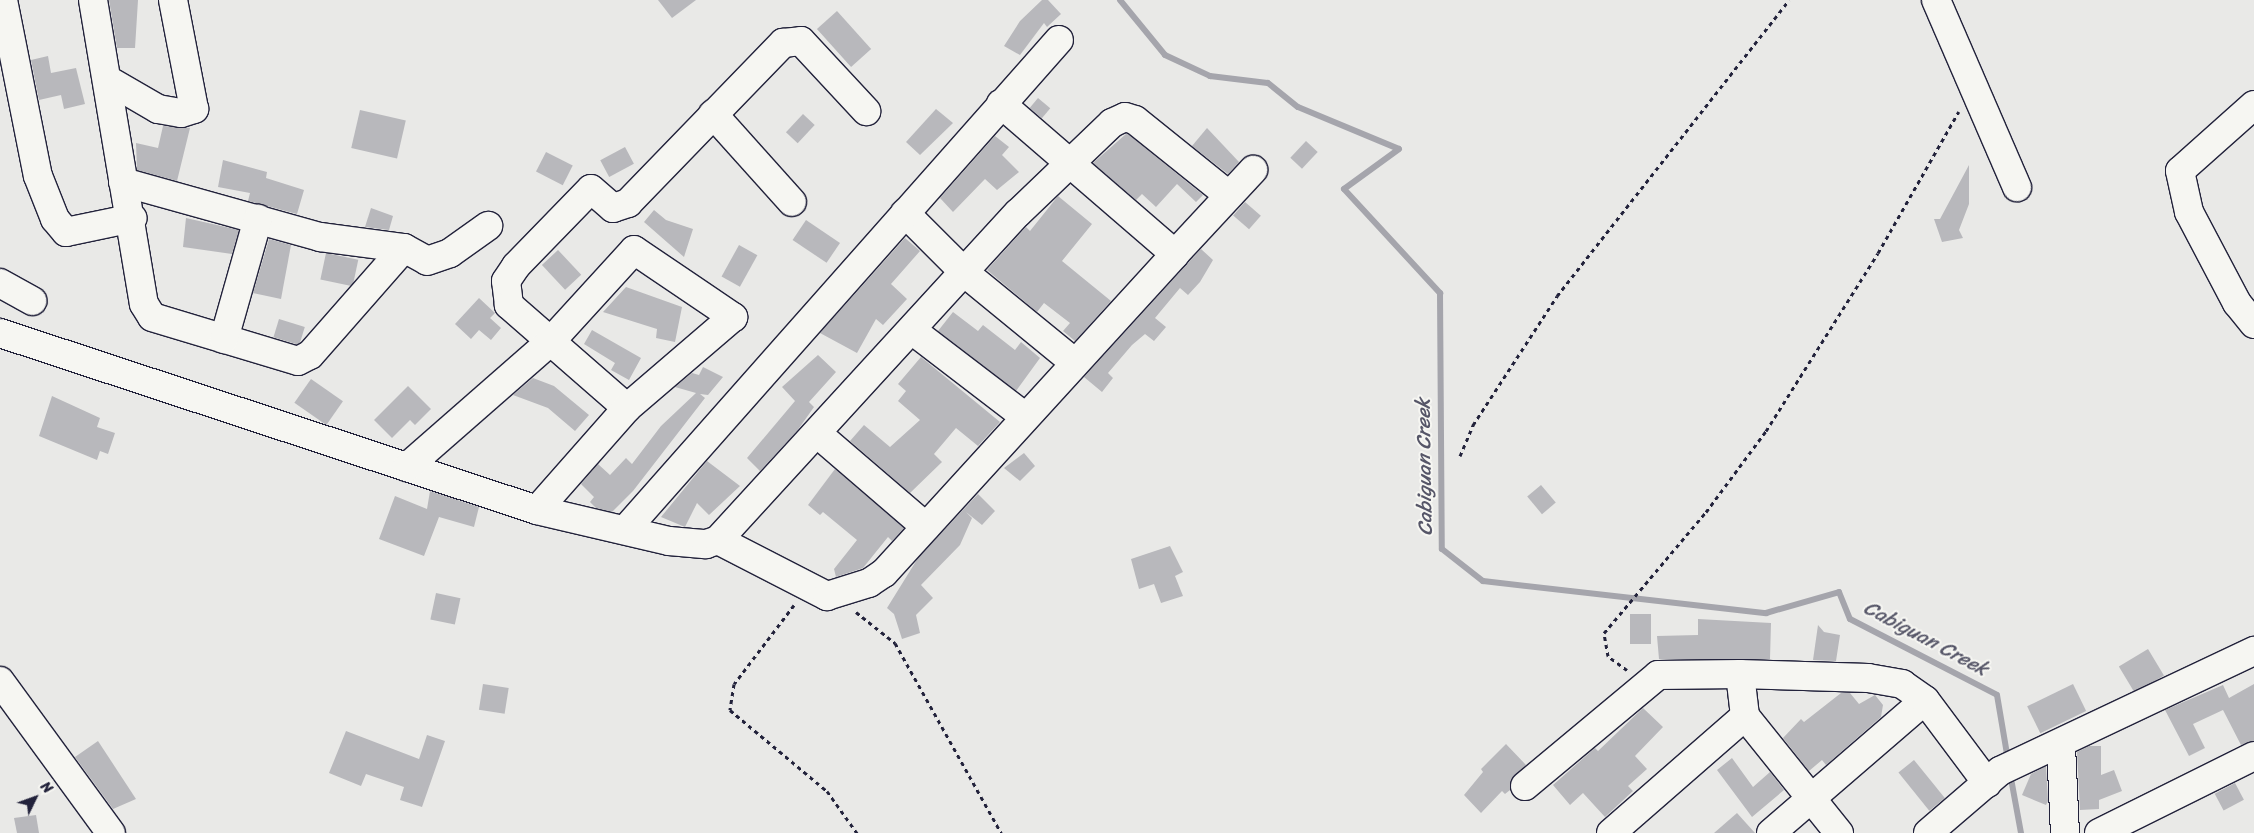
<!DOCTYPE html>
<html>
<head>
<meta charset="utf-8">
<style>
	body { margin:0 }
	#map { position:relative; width:2254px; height:833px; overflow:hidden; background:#e9e9e7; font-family:Sriracha,sans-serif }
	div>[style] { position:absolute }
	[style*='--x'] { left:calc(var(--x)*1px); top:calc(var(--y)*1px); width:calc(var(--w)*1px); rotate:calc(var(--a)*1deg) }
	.stream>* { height:6px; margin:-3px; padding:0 3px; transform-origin:3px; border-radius:3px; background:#a5a5ac }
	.building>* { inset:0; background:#b8b8bc; transform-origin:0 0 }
	.path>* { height:3px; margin-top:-1.5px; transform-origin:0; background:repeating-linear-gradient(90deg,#22223b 0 4px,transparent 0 8px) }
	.roads { filter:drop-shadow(1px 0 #22223b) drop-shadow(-1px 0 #22223b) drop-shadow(0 1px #22223b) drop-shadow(0 -1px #22223b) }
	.minor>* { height:28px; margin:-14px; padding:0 14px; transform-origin:14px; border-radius:14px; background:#f6f6f2 }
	span { translate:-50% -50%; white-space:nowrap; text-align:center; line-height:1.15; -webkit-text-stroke:4px #f6f6f2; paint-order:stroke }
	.water-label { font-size:20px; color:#565668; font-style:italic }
	.north { position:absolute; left:10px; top:773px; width:50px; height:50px; -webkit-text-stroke:4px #f6f6f2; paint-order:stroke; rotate:48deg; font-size:14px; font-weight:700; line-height:20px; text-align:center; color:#22223b }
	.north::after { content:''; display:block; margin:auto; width:18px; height:22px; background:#22223b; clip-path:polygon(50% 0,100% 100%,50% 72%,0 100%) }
</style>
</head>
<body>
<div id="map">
	<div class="stream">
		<div style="--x:1120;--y:0;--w:71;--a:50.7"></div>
		<div style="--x:1165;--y:55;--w:50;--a:25"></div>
		<div style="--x:1210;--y:76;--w:58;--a:6.9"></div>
		<div style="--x:1268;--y:83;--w:38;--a:39"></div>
		<div style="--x:1298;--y:107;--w:109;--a:22.6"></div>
		<div style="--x:1399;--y:149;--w:68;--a:144"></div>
		<div style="--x:1344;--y:189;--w:142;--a:47.3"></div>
		<div style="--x:1440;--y:293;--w:256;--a:89.6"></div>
		<div style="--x:1442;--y:549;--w:52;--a:38"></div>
		<div style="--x:1483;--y:581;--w:285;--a:6.5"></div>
		<div style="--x:1766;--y:613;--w:76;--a:-16"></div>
		<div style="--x:1839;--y:592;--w:29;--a:68"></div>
		<div style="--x:1850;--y:619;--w:165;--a:27.3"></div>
		<div style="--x:1997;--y:695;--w:66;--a:80.4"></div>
		<div style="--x:2010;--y:773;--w:61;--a:79.6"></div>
	</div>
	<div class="building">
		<div style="clip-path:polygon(109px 0,138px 0,135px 48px,117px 48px)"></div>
		<div style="clip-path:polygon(658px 0,696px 0,672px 18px)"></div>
		<div style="clip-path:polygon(1042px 0,1048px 0,1061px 14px,1047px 27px,1044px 23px,1020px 55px,1004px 46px,1020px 21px)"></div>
		<div style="left:837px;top:11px;width:51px;height:27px;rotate:48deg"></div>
		<div style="clip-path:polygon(48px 56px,51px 73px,76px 68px,85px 104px,64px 109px,61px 95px,39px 100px,31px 60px)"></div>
		<div style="left:1038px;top:98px;width:16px;height:13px;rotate:40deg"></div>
		<div style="clip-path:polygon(936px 109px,953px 123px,920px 155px,906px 142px)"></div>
		<div style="left:360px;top:110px;width:47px;height:39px;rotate:13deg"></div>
		<div style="left:803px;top:114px;width:16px;height:25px;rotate:43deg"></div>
		<div style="clip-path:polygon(163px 126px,190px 128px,177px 181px,137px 170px,136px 143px,158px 148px)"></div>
		<div style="clip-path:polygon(1207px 128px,1239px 162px,1228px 174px,1192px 146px)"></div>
		<div style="clip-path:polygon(1126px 134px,1128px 134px,1203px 195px,1196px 202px,1177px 184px,1156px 207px,1142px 194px,1136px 200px,1093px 163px)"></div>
		<div style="clip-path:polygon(995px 136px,1009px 147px,1002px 155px,1019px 172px,997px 190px,985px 179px,953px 212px,940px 198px)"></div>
		<div style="left:1306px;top:141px;width:16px;height:23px;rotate:43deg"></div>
		<div style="left:625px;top:147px;width:19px;height:28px;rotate:62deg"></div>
		<div style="left:546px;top:152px;width:30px;height:22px;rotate:27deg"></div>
		<div style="clip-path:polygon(223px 160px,267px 172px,266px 178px,304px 190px,297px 214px,248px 201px,250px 193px,218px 187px)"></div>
		<div style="clip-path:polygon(1969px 165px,1969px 204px,1959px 230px,1963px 238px,1942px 242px,1934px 219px,1940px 219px)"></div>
		<div style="clip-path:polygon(1058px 196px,1092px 224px,1062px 261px,1111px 301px,1075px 341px,1063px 331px,1070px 323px,1044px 303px,1037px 312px,987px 270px,1026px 227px,1030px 231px)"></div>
		<div style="left:1245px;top:202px;width:21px;height:18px;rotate:41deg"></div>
		<div style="clip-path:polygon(371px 208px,393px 216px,389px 230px,365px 227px)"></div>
		<div style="clip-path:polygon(654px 210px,666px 220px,693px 229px,684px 257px,644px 222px)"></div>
		<div style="clip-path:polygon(186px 218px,239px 230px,232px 254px,183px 247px)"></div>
		<div style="left:806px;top:220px;width:41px;height:24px;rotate:34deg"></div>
		<div style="clip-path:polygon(905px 238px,920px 251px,891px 284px,907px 299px,883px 325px,876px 319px,857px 353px,820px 333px)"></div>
		<div style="clip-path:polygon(269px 239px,291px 245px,281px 299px,253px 293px)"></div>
		<div style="left:739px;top:245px;width:21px;height:36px;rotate:29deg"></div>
		<div style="clip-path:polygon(1201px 249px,1213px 260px,1200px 282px,1188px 295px,1180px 288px,1155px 318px,1166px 327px,1154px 341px,1145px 334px,1132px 345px,1108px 373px,1113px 378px,1102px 392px,1084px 377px)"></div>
		<div style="left:558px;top:250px;width:34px;height:22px;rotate:47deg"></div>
		<div style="left:326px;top:253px;width:33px;height:27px;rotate:12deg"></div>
		<div style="clip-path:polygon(626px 287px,682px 307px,675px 342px,656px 338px,657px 329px,603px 312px)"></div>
		<div style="clip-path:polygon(479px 298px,495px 313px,490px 318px,501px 328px,491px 340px,479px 330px,471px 339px,455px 324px)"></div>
		<div style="clip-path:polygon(953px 312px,978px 331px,983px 325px,1015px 350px,1021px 342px,1040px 358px,1016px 391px,938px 331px)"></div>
		<div style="left:279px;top:319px;width:27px;height:19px;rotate:17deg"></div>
		<div style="clip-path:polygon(592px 330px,641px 358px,629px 380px,611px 370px,615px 363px,584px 344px)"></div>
		<div style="clip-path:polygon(818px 355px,836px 372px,809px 402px,814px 407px,797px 431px,760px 471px,747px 458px,795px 401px,782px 387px)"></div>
		<div style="clip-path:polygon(921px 357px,1000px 422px,978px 446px,956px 428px,934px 454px,942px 462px,910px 493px,850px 441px,864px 425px,890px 447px,920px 420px,898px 401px,906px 391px,898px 384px)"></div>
		<div style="clip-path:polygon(703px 367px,723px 377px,708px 395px,700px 394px,705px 398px,633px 491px,612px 512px,596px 508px,590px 502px,594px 497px,581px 484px,598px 464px,610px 475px,626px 458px,632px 464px,661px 426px,696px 393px,675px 387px,692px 373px,699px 375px)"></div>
		<div style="clip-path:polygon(533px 378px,554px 386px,589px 415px,575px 431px,548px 408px,513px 395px)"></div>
		<div style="left:311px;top:379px;width:39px;height:29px;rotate:35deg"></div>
		<div style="clip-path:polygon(408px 386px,431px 409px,415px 425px,410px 420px,392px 438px,374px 420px)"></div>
		<div style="clip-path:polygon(52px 396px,100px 418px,97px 427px,115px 433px,108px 454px,100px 451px,97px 460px,39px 436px)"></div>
		<div style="clip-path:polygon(1024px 453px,1035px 466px,1020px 481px,1004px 468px)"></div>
		<div style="clip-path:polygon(707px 461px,740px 486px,709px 515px,697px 503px,685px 527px,661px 517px)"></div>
		<div style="clip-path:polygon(835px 469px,904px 528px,892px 541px,888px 537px,863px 568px,836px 577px,834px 569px,857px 540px,823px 512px,820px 515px,808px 505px)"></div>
		<div style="left:1541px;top:485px;width:23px;height:18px;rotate:50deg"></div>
		<div style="clip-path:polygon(430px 491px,479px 507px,474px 527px,439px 517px,424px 556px,379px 539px,395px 496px,427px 509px)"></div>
		<div style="clip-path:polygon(978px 494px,995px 511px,982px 525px,966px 512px,972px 518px,960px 545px,921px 585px,933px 598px,916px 615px,920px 633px,902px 639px,894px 614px,887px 608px,918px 558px)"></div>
		<div style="clip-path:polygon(1170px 546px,1183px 572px,1175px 576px,1183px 596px,1161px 603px,1154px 584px,1139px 589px,1131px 559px)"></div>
		<div style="left:436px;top:593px;width:25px;height:27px;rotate:12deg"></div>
		<div style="left:1630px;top:614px;width:21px;height:30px"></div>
		<div style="clip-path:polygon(1698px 619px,1771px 623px,1770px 659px,1659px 659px,1657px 636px,1698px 635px)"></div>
		<div style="clip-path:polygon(1818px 625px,1824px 632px,1840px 635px,1836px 661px,1813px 660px)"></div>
		<div style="left:2148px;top:649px;width:31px;height:34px;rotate:59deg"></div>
		<div style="left:483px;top:684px;width:26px;height:26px;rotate:9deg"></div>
		<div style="left:2073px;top:684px;width:30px;height:51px;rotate:64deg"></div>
		<div style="clip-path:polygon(2254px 684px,2254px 741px,2241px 745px,2223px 710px,2193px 724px,2205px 748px,2189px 756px,2165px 710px,2223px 685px,2229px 698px)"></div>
		<div style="clip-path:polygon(1841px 693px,1850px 693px,1859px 704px,1875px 695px,1883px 705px,1881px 717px,1826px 765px,1822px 760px,1809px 771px,1783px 738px,1801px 719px,1804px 722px)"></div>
		<div style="clip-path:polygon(1643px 708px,1663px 727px,1635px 756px,1647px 769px,1628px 786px,1633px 791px,1605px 817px,1583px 793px,1570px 805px,1553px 785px,1595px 748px,1598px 751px)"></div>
		<div style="clip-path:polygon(346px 731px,419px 759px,427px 735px,445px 741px,422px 807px,400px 800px,404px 787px,366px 774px,361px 786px,329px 773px)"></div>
		<div style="clip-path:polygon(98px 741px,136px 799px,113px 809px,75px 757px)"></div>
		<div style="clip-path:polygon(1506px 744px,1526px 765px,1511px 780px,1510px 790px,1505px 794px,1502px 791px,1481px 813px,1464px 795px,1483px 772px,1481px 769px)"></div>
		<div style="clip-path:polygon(2089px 746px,2101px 746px,2101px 775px,2114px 770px,2122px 791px,2099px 800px,2099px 809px,2080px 810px,2077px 752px)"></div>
		<div style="clip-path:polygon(1732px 758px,1753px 787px,1770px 772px,1784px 790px,1752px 817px,1717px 770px)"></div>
		<div style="left:1914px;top:760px;width:49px;height:20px;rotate:51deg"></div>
		<div style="clip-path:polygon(2046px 766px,2048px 801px,2046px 805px,2022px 795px,2031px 774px)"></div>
		<div style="left:2235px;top:783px;width:19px;height:23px;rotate:62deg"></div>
		<div style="clip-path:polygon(1737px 813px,1755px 833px,1714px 833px)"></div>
		<div style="clip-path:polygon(36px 815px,39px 833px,17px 833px,14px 818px)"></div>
	</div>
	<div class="path">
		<div style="--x:1460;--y:456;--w:34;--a:-67"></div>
		<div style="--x:1473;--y:425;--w:154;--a:-56.9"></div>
		<div style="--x:1557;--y:296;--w:376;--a:-51.9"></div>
		<div style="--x:794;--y:605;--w:99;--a:127.2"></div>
		<div style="--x:734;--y:684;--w:26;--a:99"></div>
		<div style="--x:730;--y:710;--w:126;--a:39.9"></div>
		<div style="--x:827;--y:791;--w:52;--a:54.5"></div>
		<div style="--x:856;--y:612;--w:50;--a:38.5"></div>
		<div style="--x:895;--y:643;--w:218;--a:60.8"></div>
		<div style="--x:1627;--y:670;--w:24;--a:-144"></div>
		<div style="--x:1608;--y:656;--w:23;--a:-100"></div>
		<div style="--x:1604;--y:633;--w:158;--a:-49.9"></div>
		<div style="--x:1706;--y:512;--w:101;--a:-53.5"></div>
		<div style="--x:1766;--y:431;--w:210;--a:-57.8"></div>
		<div style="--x:1878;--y:253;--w:163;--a:-60.3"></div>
	</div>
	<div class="roads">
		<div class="minor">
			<div style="--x:3;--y:0;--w:179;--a:78.8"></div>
			<div style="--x:38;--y:176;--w:46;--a:68.4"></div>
			<div style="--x:55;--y:219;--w:17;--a:50"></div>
			<div style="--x:66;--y:232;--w:68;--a:-11.8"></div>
			<div style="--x:93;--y:0;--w:308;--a:80.5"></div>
			<div style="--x:144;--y:304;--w:15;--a:58"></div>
			<div style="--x:152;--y:317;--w:152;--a:16.8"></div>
			<div style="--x:298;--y:361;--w:13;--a:-27"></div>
			<div style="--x:310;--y:355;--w:142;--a:-48.7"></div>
			<div style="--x:1936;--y:0;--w:204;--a:66.6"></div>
			<div style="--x:108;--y:80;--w:58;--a:30.1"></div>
			<div style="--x:158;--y:109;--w:23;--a:10"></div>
			<div style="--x:181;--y:113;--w:14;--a:-17"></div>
			<div style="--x:194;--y:109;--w:111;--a:-100.9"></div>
			<div style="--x:2254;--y:105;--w:99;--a:138.3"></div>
			<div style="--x:2180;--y:171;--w:42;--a:77.6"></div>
			<div style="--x:2189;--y:212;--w:103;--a:62.2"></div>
			<div style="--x:2237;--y:303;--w:27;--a:51"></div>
			<div style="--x:713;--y:114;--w:118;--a:48.1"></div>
			<div style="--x:123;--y:182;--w:205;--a:15.6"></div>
			<div style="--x:320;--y:237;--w:85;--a:7.5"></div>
			<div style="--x:404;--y:248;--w:26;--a:29"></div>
			<div style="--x:427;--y:261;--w:24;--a:-19"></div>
			<div style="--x:450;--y:253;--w:47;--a:-35.4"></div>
			<div style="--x:905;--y:213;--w:85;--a:45"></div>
			<div style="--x:965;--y:273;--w:142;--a:39.3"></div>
			<div style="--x:1175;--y:254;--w:115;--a:-47.1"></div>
			<div style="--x:0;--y:283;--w:37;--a:29"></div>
			<div style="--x:913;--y:331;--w:140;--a:37.4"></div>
			<div style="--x:0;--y:333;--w:565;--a:18.24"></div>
			<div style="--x:537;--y:510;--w:136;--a:13.2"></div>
			<div style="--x:669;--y:541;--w:37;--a:5"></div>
			<div style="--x:706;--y:544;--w:13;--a:-18"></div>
			<div style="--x:718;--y:540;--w:444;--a:-47.5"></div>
			<div style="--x:1018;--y:213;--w:130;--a:-43.8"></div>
			<div style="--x:1112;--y:123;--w:14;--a:-25"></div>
			<div style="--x:1125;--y:117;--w:10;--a:17"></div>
			<div style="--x:1135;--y:120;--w:118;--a:38.8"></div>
			<div style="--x:224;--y:339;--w:125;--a:-74.2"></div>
			<div style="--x:627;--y:408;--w:157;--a:-138.9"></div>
			<div style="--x:509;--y:305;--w:24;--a:-97"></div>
			<div style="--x:506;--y:281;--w:18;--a:-56"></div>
			<div style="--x:516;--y:266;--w:107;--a:-45.8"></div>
			<div style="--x:591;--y:189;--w:29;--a:41"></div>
			<div style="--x:613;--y:208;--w:16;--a:-18"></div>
			<div style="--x:628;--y:203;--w:223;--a:-45.9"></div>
			<div style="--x:783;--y:43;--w:18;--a:-6"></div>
			<div style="--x:801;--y:41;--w:96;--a:47.1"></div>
			<div style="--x:819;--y:435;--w:141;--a:40.7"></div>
			<div style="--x:407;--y:467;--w:191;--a:-41.2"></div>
			<div style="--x:551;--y:341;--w:123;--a:-47.6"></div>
			<div style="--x:634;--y:250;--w:120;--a:34.1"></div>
			<div style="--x:733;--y:317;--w:140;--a:139.4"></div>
			<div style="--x:627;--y:408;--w:136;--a:131.4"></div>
			<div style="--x:626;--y:529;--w:653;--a:-48.48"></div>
			<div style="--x:718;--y:540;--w:123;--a:27.2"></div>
			<div style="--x:827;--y:596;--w:44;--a:-17.2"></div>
			<div style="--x:869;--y:583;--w:18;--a:-34"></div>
			<div style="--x:884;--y:573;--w:432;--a:-47.6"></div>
			<div style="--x:1175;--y:254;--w:230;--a:-139.2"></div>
			<div style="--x:0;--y:681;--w:188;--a:53.9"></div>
			<div style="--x:2061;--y:746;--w:87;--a:87.4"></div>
			<div style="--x:1525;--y:786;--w:173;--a:-39.8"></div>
			<div style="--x:1658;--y:675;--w:82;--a:-0.7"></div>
			<div style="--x:1611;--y:833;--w:178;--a:-41.1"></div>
			<div style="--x:1771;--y:833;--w:203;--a:-40.8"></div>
			<div style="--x:1839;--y:833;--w:150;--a:-128.8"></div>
			<div style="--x:1745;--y:716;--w:42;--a:-96.8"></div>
			<div style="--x:1740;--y:674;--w:128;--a:1.8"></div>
			<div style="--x:1868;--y:678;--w:35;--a:10"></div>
			<div style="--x:1902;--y:684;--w:28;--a:35"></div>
			<div style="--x:1925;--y:700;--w:104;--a:53.2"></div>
			<div style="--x:1928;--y:833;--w:95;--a:-40.7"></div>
			<div style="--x:2000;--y:771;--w:281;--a:-25.3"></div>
			<div style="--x:2099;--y:833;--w:173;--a:-26.4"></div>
		</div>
	</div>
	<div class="water-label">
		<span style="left:1424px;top:467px;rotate:-91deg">Cabiguan Creek</span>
		<span style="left:1926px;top:638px;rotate:28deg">Cabiguan Creek</span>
	</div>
	<div class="north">N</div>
</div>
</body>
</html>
